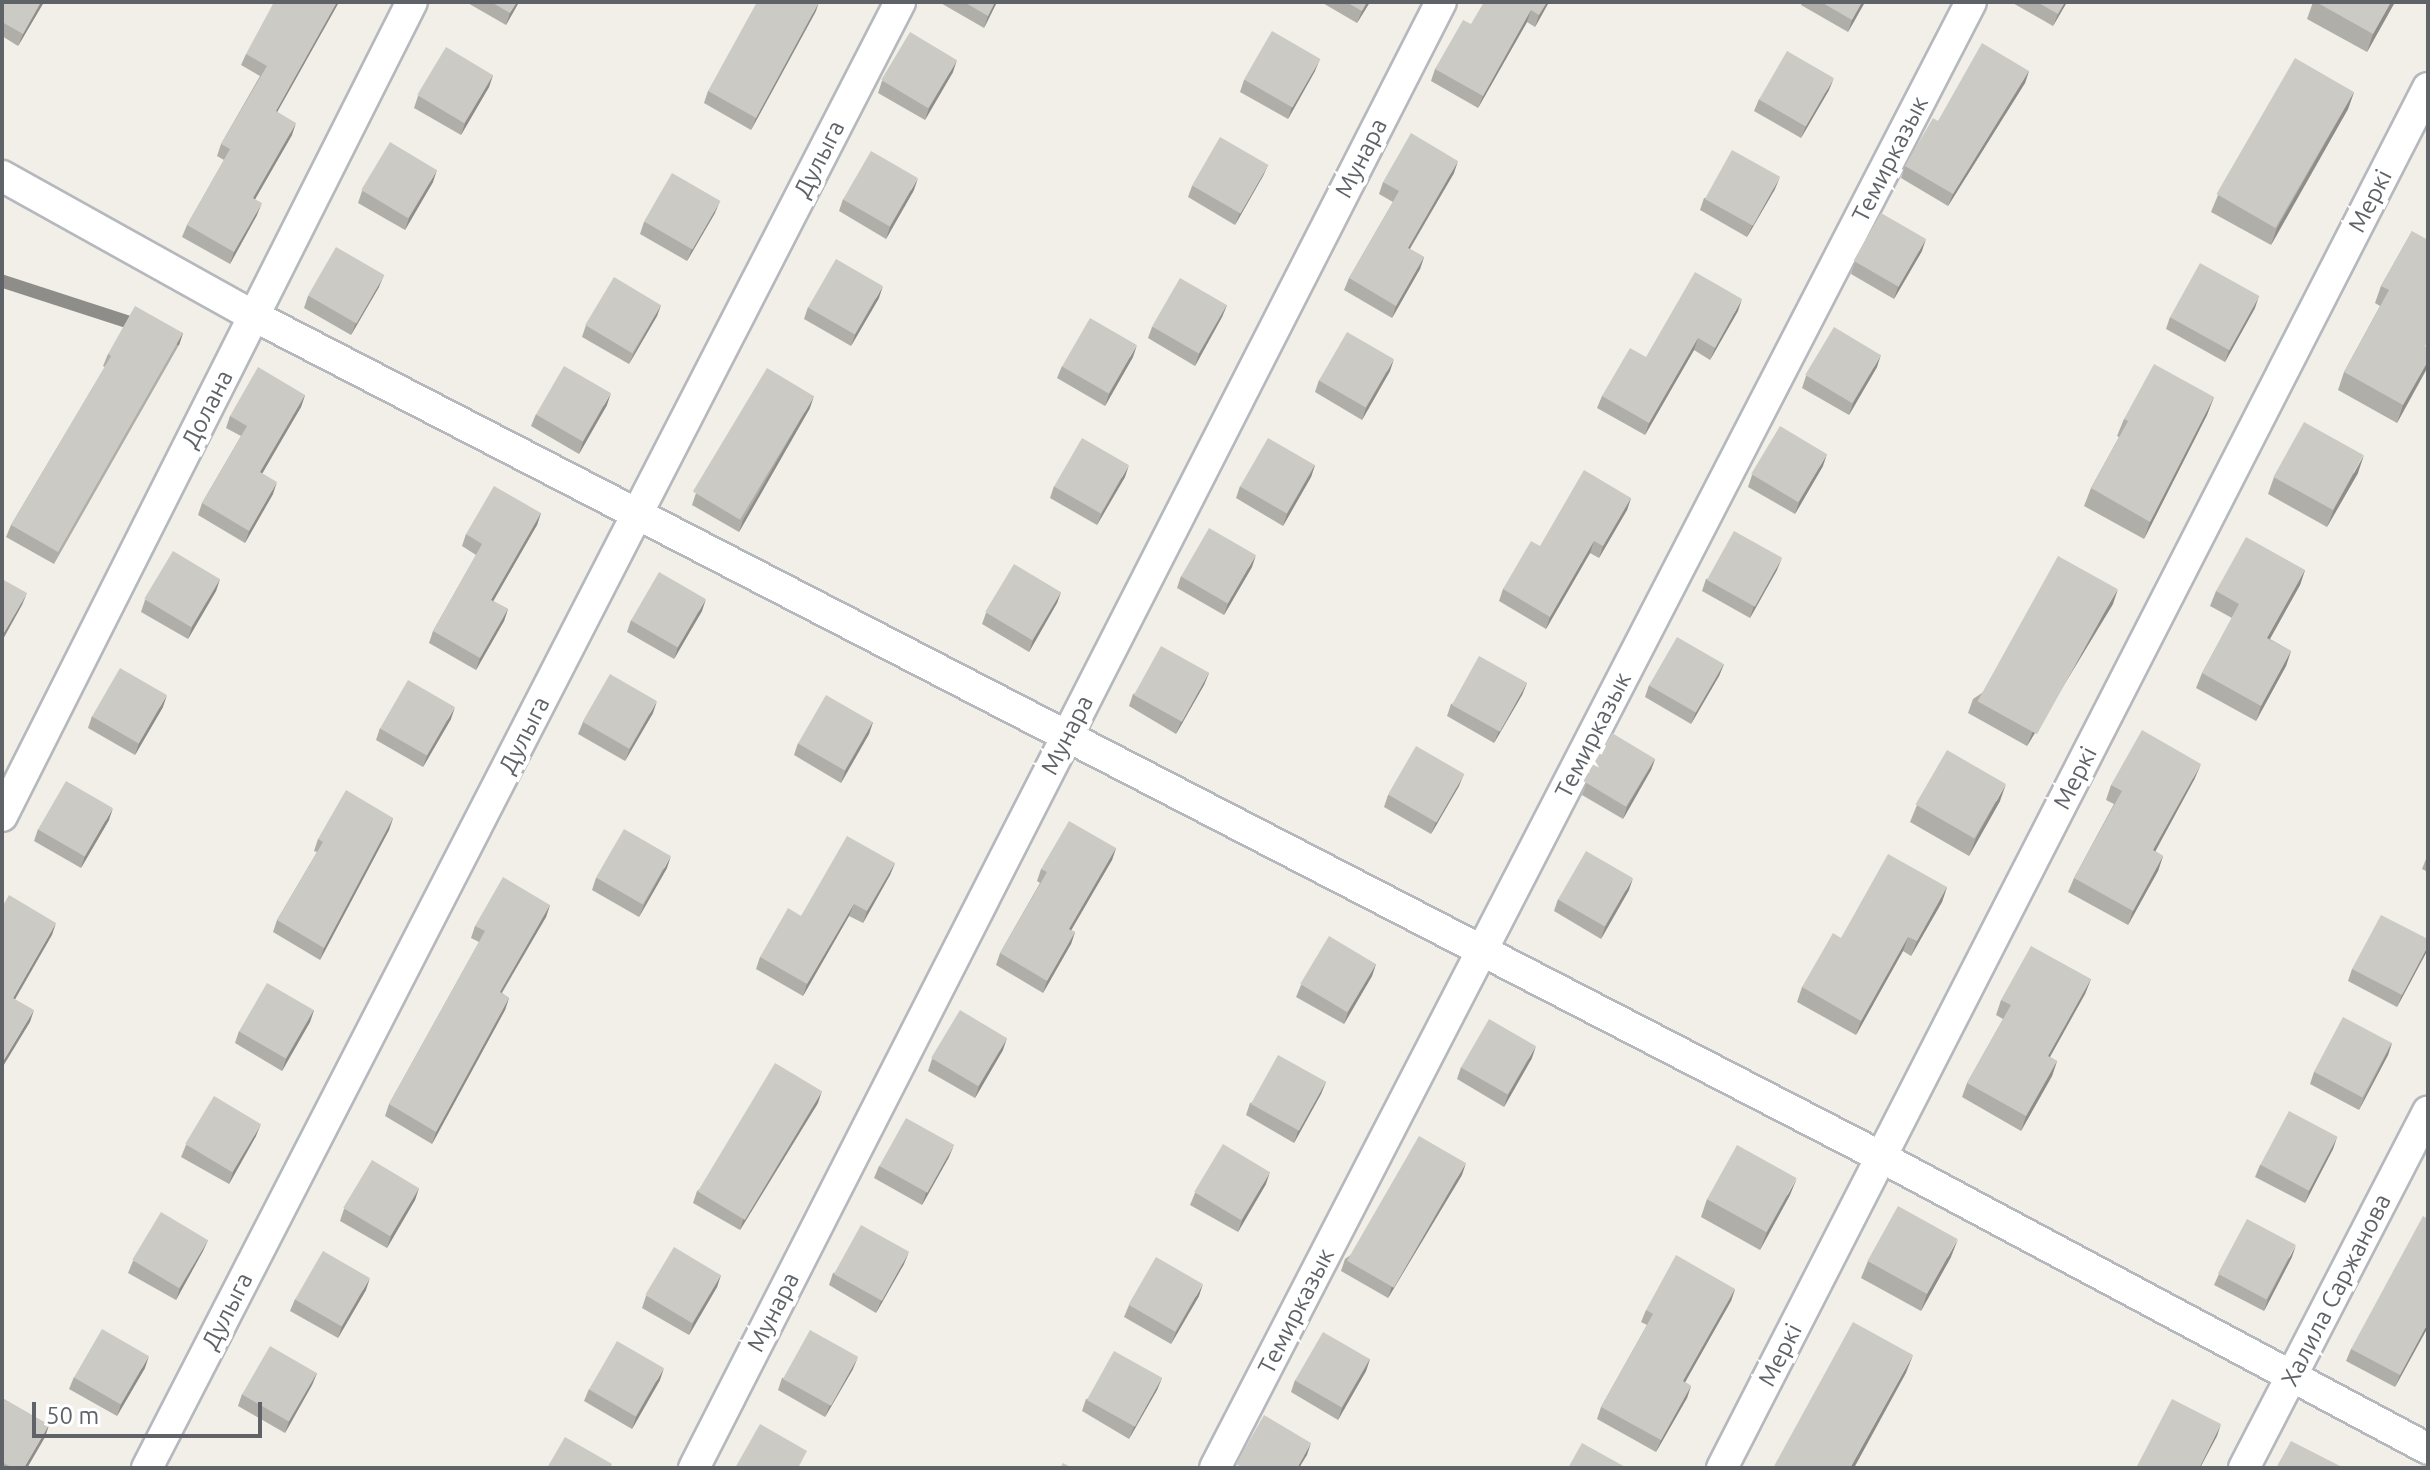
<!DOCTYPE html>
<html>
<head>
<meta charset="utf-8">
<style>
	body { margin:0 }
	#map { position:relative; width:2430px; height:1470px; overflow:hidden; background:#f1efe8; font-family:Ubuntu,sans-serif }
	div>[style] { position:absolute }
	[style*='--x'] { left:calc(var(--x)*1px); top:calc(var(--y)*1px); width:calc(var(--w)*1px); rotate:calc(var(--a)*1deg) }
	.roads { filter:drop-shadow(2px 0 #b5b8bc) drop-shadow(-2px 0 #b5b8bc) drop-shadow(0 2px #b5b8bc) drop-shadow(0 -2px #b5b8bc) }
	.minor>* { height:30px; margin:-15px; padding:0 15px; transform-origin:15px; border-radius:15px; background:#fff }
	.wall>* { inset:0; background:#afaea9 }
	.shaded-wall>* { inset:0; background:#8f8d8a; transform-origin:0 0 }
	.building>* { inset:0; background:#cccac5; transform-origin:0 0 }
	span { translate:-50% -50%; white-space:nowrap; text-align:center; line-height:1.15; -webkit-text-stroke:8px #fff; paint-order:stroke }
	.street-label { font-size:24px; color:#5f6368 }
	.frame { position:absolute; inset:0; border:4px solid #5f6368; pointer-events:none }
	.scale { position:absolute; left:32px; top:1402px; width:230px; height:36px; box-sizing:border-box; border:4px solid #5f6368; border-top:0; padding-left:10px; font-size:24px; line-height:28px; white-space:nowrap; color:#5f6368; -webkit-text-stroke:6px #fff; paint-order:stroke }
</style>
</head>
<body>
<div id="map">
	<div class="roads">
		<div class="minor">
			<div style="--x:2;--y:176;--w:288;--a:29.1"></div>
			<div style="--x:254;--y:316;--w:1832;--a:27.33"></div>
			<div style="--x:1881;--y:1157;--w:620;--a:28.09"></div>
			<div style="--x:2;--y:816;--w:911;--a:-63.27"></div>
			<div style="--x:147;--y:1468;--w:1648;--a:-62.81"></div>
			<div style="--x:694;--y:1468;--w:1645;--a:-63"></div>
			<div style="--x:1215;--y:1468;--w:1649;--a:-62.72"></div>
			<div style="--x:1722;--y:1468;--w:1550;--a:-62.91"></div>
			<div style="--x:2244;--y:1468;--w:401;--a:-62.7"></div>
		</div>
	</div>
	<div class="wall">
		<div style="clip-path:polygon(2px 2px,44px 2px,18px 46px,2px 36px)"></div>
		<div style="clip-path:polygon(339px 2px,277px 112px,292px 135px,255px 199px,257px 215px,230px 264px,182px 237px,187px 225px,224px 160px,217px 156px,221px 144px,260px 76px,241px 65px,246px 54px)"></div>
		<div style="clip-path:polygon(466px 2px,519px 2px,506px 25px)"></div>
		<div style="clip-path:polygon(939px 2px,997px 2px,984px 28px)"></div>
		<div style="clip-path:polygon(1321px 2px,1370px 2px,1357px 23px)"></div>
		<div style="clip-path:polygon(1549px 2px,1535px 27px,1527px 22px,1478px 108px,1431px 81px,1435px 69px,1471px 24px)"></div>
		<div style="clip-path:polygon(1802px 2px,1865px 2px,1848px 32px,1801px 5px)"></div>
		<div style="clip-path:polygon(2011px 2px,2067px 2px,2053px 26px)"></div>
		<div style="clip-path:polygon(2313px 2px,2395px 2px,2367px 52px,2307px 19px)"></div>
		<div style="clip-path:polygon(816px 11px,751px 130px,704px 103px,708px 91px)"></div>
		<div style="clip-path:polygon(1315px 71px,1288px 119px,1240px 92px,1244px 80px)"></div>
		<div style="clip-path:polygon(2029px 71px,2025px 83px,1948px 206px,1901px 178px,1905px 166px,1938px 121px)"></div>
		<div style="clip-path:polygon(953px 72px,925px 120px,878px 93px,882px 81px)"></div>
		<div style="clip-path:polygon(493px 75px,489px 87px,461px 135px,414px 108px,418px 96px)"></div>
		<div style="clip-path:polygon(1829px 90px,1801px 138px,1754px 111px,1759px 99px)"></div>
		<div style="clip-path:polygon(2354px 92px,2348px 109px,2271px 245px,2211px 212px,2218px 195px)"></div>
		<div style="clip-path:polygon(1268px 165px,1263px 176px,1235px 225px,1188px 197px,1192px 186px)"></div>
		<div style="clip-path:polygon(1454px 173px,1410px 249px,1424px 257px,1420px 269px,1392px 318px,1344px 290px,1349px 278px,1393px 202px,1379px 194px,1383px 182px)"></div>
		<div style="clip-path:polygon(433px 182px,405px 230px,358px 203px,362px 191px)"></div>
		<div style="clip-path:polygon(1775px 189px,1747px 237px,1700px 210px,1704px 198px)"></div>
		<div style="clip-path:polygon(914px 190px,886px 239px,839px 211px,843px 199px)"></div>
		<div style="clip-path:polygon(715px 213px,687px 261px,640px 234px,644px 222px)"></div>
		<div style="clip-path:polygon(2412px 231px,2427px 369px,2397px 423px,2338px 390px,2344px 372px,2380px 306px,2375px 303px,2381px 286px)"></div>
		<div style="clip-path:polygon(1922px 251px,1894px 299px,1851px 274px,1855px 262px)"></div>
		<div style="clip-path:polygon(379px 287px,351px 335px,304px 308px,308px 296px)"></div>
		<div style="clip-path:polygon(879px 298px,851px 346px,804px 319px,808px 307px)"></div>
		<div style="clip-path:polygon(661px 305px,657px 316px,629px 364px,582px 337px,586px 325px)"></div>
		<div style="clip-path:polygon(1227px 305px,1222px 317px,1195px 366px,1148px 338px,1152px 327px)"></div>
		<div style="clip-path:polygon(2255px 308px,2225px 362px,2166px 329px,2170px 317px)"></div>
		<div style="clip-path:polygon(1738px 311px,1710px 360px,1694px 350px,1645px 435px,1597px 408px,1602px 396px,1646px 357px)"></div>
		<div style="clip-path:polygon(183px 333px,179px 345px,54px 564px,6px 537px,11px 525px,105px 367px,103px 366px,108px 354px)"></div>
		<div style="clip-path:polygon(1133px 357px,1105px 406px,1057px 378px,1062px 366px)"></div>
		<div style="clip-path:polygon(1877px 367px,1849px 415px,1802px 388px,1806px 376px)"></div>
		<div style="clip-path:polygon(1390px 371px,1362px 420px,1315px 392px,1319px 380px)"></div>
		<div style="clip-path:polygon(305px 395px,301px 407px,262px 474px,273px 494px,245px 543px,198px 515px,202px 503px,241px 436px,226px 428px,230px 416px)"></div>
		<div style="clip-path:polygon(2214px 397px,2207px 415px,2144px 539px,2084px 506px,2091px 488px,2119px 437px,2117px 436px,2124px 419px)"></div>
		<div style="clip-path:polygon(607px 405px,579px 454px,531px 426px,536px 414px)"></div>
		<div style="clip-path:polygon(810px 408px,739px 532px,692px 505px,696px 493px)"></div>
		<div style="clip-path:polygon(1315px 465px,1311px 477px,1283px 526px,1236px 498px,1240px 486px)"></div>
		<div style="clip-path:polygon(1823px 466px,1795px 514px,1748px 487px,1752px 475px)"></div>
		<div style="clip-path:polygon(2358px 473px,2327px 527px,2268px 494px,2274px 477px)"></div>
		<div style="clip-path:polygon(1125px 477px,1097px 525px,1050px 498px,1054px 486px)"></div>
		<div style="clip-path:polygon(1631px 498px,1627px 510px,1599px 558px,1590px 553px,1546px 629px,1499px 601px,1503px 589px,1540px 546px)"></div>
		<div style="clip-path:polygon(541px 513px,537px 525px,493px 601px,508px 609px,504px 621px,476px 670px,429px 643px,433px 631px,476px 555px,462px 546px,466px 534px)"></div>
		<div style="clip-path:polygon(1252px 567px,1224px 615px,1177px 588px,1181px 576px)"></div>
		<div style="clip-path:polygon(1777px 570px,1750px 618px,1702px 591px,1706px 579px)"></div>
		<div style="clip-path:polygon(2305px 570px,2300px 585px,2270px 639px,2291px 651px,2286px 666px,2256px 721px,2196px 688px,2202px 673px,2232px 618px,2210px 606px,2216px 591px)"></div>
		<div style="clip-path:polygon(220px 579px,216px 591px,188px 639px,141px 612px,145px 600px)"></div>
		<div style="clip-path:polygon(1061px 592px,1057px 603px,1029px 652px,982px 624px,986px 613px)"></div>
		<div style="clip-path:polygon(2113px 604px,2027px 746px,1968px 713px,1973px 699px)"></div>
		<div style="clip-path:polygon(702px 611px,674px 659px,627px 632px,631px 620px)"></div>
		<div style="clip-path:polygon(1724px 664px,1719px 676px,1691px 724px,1645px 697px,1649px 685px)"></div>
		<div style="clip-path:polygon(1209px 673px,1204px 685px,1176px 734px,1129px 706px,1133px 694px)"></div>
		<div style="clip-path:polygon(1527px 683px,1522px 695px,1494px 743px,1447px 716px,1451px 704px)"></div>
		<div style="clip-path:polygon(163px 707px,135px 755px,88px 728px,92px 716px)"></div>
		<div style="clip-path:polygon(653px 713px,625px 761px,578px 734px,583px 722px)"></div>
		<div style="clip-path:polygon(451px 719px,423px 767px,376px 740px,380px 728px)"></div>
		<div style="clip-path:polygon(873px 722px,869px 734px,841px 783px,794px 755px,798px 743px)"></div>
		<div style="clip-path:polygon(1655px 759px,1651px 770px,1623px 819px,1582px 795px,1587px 783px)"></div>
		<div style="clip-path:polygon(2195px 778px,2155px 851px,2163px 856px,2158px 871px,2128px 925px,2068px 892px,2074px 878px,2114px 804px,2106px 800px,2111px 785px)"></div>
		<div style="clip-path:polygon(1459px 786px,1431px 834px,1384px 807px,1388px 795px)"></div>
		<div style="clip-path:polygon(2000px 801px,1969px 856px,1910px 822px,1917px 805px)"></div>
		<div style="clip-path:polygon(393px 818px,389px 830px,320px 960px,273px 932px,277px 920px,317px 852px,314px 851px,318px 839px)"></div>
		<div style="clip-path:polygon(109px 820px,81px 868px,34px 841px,38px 829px)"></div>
		<div style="clip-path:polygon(1116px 848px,1112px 860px,1071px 930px,1075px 932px,1071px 944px,1043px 993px,996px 965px,1000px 953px,1040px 883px,1037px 881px,1041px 869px)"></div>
		<div style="clip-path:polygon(2428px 854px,2428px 872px,2422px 869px)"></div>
		<div style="clip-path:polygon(895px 863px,890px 875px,863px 923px,849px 916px,803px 996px,756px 969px,760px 957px,801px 916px)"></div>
		<div style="clip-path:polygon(667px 868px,639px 917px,592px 890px,596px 878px)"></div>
		<div style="clip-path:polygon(1947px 887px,1942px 902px,1911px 956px,1903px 951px,1856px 1035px,1797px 1002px,1802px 987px,1841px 938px)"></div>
		<div style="clip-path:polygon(1629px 890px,1601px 939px,1554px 911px,1558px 899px)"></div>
		<div style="clip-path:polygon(550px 905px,546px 917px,502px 993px,509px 998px,505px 1010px,432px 1144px,385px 1116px,389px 1104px,479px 942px,471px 938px,475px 926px)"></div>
		<div style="clip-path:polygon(2428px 939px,2428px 948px,2426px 953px,2397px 1007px,2348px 981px,2352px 969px)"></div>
		<div style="clip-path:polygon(1376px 964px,1372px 976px,1344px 1024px,1296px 997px,1301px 985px)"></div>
		<div style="clip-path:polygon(2091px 979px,2085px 994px,2050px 1057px,2057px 1061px,2052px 1076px,2021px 1131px,1962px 1097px,1967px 1083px,2003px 1019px,1996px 1015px,2001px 1000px)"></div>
		<div style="clip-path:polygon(314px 1010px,310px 1022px,282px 1071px,235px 1043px,239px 1031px)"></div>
		<div style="clip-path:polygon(2392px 1043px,2388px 1055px,2359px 1110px,2310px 1084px,2314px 1072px)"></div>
		<div style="clip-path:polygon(1003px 1050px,975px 1098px,928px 1071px,932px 1059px)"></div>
		<div style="clip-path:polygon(1532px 1058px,1504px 1107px,1457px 1079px,1461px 1067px)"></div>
		<div style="clip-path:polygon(1326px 1082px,1321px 1094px,1294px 1143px,1246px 1115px,1250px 1103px)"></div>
		<div style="clip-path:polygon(818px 1103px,740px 1230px,693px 1203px,697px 1191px)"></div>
		<div style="clip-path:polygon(256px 1136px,229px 1184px,181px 1157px,186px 1145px)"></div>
		<div style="clip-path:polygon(2337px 1137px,2333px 1149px,2305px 1203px,2255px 1177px,2260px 1165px)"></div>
		<div style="clip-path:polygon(949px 1157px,922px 1205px,874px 1178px,879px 1166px)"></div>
		<div style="clip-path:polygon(1462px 1175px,1388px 1298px,1341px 1271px,1345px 1259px)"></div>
		<div style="clip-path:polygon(1266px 1184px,1238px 1232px,1190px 1205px,1195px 1193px)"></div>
		<div style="clip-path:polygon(419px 1188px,415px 1200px,387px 1248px,340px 1221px,344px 1209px)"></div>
		<div style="clip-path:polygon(1790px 1195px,1760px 1250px,1701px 1217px,1707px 1199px)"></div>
		<div style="clip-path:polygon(208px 1240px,203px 1251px,176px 1300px,128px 1273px,133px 1261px)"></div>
		<div style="clip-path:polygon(1951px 1257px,1921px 1311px,1861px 1278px,1868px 1261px)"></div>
		<div style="clip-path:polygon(2292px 1257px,2264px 1311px,2214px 1285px,2219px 1274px)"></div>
		<div style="clip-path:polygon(904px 1264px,876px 1313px,829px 1285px,833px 1273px)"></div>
		<div style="clip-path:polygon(721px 1275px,717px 1287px,689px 1335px,642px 1308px,646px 1296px)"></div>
		<div style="clip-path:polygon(1735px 1289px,1731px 1301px,1685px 1382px,1691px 1386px,1687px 1398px,1656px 1452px,1597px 1419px,1601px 1407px,1647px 1325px,1641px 1322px,1646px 1310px)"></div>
		<div style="clip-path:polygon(366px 1290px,338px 1338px,290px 1311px,295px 1299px)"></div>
		<div style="clip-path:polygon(1199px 1296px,1171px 1344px,1124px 1317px,1129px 1305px)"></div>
		<div style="clip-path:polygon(2428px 1327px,2395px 1387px,2346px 1361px,2351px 1349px)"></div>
		<div style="clip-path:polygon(1370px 1359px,1366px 1371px,1338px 1420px,1291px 1392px,1295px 1380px)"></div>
		<div style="clip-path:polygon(145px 1368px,117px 1416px,69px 1389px,74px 1377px)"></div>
		<div style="clip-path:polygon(853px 1369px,825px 1417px,778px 1390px,782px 1378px)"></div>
		<div style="clip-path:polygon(317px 1373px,312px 1385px,285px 1433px,238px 1406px,242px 1394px)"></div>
		<div style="clip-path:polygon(1162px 1378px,1157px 1390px,1129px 1439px,1082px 1411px,1086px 1399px)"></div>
		<div style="clip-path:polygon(660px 1380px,632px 1429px,584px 1401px,589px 1389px)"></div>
		<div style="clip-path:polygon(2px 1398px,49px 1425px,45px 1437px,27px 1468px,2px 1468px)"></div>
	</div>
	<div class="shaded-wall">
		<div style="clip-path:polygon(41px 2px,44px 2px,18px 46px,23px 34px)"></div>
		<div style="clip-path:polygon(337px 2px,339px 2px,271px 123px,276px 111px)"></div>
		<div style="clip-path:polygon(517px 2px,519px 2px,506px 25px,510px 13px)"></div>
		<div style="clip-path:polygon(819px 2px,816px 11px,751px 130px,756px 118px)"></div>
		<div style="clip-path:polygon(995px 2px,997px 2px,984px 28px,988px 16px)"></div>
		<div style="clip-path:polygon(1367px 2px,1370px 2px,1357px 23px,1362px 11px)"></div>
		<div style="clip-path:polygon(1547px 2px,1549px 2px,1535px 27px,1539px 15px)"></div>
		<div style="clip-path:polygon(1862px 2px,1865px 2px,1848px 32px,1852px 20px)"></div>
		<div style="clip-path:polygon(2065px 2px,2067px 2px,2053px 26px,2058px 14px)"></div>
		<div style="clip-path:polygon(2391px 2px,2395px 2px,2367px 52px,2373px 34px)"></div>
		<div style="clip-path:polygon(1531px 10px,1527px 22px,1478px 108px,1483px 96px)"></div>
		<div style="clip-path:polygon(1320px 59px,1315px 71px,1288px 119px,1292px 107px)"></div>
		<div style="clip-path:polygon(957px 60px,953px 72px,925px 120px,929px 108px)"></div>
		<div style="clip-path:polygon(2029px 71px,2025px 83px,1948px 206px,1953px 194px)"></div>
		<div style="clip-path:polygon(493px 75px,489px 87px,461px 135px,465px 123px)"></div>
		<div style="clip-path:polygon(1834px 78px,1829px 90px,1801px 138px,1806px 126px)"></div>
		<div style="clip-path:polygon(2354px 92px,2348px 109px,2271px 245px,2277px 228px)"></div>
		<div style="clip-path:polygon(296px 123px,292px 135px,249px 210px,253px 198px)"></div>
		<div style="clip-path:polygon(1458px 161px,1454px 173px,1403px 260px,1408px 248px)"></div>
		<div style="clip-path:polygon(1268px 165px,1263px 176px,1235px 225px,1240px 213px)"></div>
		<div style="clip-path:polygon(437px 170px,433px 182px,405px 230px,409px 218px)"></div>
		<div style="clip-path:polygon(1780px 177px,1775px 189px,1747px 237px,1752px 226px)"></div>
		<div style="clip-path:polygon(918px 178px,914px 190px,886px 239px,890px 227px)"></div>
		<div style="clip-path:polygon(720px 201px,715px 213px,687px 261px,692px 249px)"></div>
		<div style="clip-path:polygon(262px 203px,257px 215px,230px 264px,234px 252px)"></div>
		<div style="clip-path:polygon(1926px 239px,1922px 251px,1894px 299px,1898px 287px)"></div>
		<div style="clip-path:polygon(1424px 257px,1420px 269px,1392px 318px,1396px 306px)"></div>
		<div style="clip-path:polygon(384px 275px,379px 287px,351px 335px,356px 323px)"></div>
		<div style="clip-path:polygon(883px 286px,879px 298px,851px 346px,855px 335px)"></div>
		<div style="clip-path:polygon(2259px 296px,2255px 308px,2225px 362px,2229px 350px)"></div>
		<div style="clip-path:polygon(1742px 299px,1738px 311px,1710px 360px,1715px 348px)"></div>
		<div style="clip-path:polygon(661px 305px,657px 316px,629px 364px,634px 353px)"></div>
		<div style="clip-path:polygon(1227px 305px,1222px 317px,1195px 366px,1199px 354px)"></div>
		<div style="left:183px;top:333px;width:13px;height:252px;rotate:108deg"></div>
		<div style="clip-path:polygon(1698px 338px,1694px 350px,1645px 435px,1649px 423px)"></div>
		<div style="clip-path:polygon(1137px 345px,1133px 357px,1105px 406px,1109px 394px)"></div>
		<div style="clip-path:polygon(1881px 355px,1877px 367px,1849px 415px,1853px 403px)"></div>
		<div style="clip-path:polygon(1394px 359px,1390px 371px,1362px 420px,1366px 408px)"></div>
		<div style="clip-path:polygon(2428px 361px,2428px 366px,2397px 423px,2403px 405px)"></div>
		<div style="clip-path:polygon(611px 393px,607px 405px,579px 454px,583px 442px)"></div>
		<div style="clip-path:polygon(305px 395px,301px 407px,256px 484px,260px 472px)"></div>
		<div style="clip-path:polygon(814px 396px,810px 408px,739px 532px,743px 520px)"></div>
		<div style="clip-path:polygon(2214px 397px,2207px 415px,2144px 539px,2150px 522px)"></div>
		<div style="clip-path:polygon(1827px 454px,1823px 466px,1795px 514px,1799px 502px)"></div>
		<div style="clip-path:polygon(2364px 455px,2358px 473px,2327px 527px,2334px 509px)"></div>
		<div style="clip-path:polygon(1129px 465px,1125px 477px,1097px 525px,1102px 513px)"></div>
		<div style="clip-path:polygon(1315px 465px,1311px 477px,1283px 526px,1287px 514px)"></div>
		<div style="clip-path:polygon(277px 482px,273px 494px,245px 543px,249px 531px)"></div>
		<div style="clip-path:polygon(1631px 498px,1627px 510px,1599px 558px,1603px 546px)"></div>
		<div style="clip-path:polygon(541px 513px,537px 525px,487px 612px,491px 600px)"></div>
		<div style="clip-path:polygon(1594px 541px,1590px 553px,1546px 629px,1550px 617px)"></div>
		<div style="clip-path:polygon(1256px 555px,1252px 567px,1224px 615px,1228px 603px)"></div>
		<div style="clip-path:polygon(1782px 558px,1777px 570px,1750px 618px,1754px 606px)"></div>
		<div style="clip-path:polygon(2305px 570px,2300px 585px,2262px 653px,2267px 638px)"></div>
		<div style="clip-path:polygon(220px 579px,216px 591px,188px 639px,192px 627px)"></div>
		<div style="clip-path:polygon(2118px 589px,2113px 604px,2027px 746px,2033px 731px)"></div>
		<div style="clip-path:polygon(1061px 592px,1057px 603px,1029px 652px,1033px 640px)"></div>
		<div style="clip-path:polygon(27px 593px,22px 605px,2px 641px,2px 636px)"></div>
		<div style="clip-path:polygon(706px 599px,702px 611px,674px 659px,678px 647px)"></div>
		<div style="clip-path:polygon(508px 609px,504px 621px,476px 670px,480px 658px)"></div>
		<div style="clip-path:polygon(2291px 651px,2286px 666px,2256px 721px,2261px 706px)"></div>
		<div style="clip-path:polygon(1724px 664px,1719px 676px,1691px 724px,1696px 712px)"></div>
		<div style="clip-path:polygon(1209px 673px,1204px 685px,1176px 734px,1181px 722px)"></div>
		<div style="clip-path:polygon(1527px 683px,1522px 695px,1494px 743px,1499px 731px)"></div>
		<div style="clip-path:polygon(167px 695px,163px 707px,135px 755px,139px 743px)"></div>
		<div style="clip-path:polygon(657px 701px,653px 713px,625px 761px,630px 749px)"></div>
		<div style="clip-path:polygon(455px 707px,451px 719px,423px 767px,427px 756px)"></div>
		<div style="clip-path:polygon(873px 722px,869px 734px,841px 783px,845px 771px)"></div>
		<div style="clip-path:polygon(1655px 759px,1651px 770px,1623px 819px,1627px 807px)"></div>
		<div style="clip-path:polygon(2201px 764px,2195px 778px,2148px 865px,2153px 850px)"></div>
		<div style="clip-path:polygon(1464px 774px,1459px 786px,1431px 834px,1436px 822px)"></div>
		<div style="clip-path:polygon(2006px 784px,2000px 801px,1969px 856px,1976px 838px)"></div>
		<div style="clip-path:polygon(113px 808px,109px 820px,81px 868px,85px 856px)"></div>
		<div style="clip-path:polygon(393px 818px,389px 830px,320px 960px,324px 948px)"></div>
		<div style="clip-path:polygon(1116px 848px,1112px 860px,1065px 941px,1069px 929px)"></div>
		<div style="clip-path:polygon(671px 856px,667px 868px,639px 917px,644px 905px)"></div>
		<div style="clip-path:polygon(2163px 856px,2158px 871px,2128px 925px,2133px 911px)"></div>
		<div style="clip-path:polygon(895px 863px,890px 875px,863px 923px,867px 911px)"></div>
		<div style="clip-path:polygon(1633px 878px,1629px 890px,1601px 939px,1605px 927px)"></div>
		<div style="clip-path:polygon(1947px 887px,1942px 902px,1911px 956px,1917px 941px)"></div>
		<div style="clip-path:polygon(854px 904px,849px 916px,803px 996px,807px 984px)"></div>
		<div style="clip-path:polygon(550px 905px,546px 917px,495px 1004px,500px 992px)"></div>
		<div style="clip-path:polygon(56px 923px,52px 935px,9px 1010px,13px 998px)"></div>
		<div style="clip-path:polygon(1075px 932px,1071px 944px,1043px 993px,1047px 981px)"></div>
		<div style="clip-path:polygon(1908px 937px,1903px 951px,1856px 1035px,1861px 1021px)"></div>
		<div style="clip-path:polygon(2428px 946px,2426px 953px,2397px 1007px,2402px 995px)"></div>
		<div style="clip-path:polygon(1376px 964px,1372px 976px,1344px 1024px,1348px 1012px)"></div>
		<div style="clip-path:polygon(2091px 979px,2085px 994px,2042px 1071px,2048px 1056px)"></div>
		<div style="clip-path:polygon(509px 998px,505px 1010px,432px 1144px,436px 1132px)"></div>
		<div style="clip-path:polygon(34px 1010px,30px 1022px,2px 1068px,2px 1063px)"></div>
		<div style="clip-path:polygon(314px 1010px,310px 1022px,282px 1071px,286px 1059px)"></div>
		<div style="clip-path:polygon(1007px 1038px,1003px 1050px,975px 1098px,979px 1086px)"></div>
		<div style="clip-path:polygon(2392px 1043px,2388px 1055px,2359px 1110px,2364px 1098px)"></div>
		<div style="clip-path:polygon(1536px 1046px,1532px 1058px,1504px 1107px,1508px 1095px)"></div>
		<div style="clip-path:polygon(2057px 1061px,2052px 1076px,2021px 1131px,2026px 1116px)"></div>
		<div style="clip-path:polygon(1326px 1082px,1321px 1094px,1294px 1143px,1298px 1131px)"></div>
		<div style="clip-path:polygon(822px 1091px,818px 1103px,740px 1230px,744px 1218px)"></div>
		<div style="clip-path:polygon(261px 1124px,256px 1136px,229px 1184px,233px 1172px)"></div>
		<div style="clip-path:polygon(2337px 1137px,2333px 1149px,2305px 1203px,2309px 1191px)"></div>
		<div style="clip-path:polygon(954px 1145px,949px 1157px,922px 1205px,926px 1193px)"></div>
		<div style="clip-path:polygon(1466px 1163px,1462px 1175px,1388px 1298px,1392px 1286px)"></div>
		<div style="clip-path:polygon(1270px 1172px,1266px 1184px,1238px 1232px,1242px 1220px)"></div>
		<div style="clip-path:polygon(1797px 1178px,1790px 1195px,1760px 1250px,1767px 1232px)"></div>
		<div style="clip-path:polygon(419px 1188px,415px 1200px,387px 1248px,391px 1236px)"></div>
		<div style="clip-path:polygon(1958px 1239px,1951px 1257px,1921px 1311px,1927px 1294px)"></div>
		<div style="clip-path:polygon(208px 1240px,203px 1251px,176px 1300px,180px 1288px)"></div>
		<div style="clip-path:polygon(2296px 1245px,2292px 1257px,2264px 1311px,2268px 1299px)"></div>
		<div style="clip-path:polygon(909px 1252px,904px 1264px,876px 1313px,881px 1301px)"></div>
		<div style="clip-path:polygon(721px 1275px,717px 1287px,689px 1335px,693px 1323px)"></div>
		<div style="clip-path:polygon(370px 1278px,366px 1290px,338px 1338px,342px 1326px)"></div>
		<div style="clip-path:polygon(1203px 1284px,1199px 1296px,1171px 1344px,1176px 1332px)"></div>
		<div style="clip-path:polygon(1735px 1289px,1731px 1301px,1679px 1393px,1683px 1381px)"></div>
		<div style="clip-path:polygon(2428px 1323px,2428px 1327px,2395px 1387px,2400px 1375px)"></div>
		<div style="clip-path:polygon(1913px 1355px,1906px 1373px,1854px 1468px,1850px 1468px)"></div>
		<div style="clip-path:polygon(149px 1356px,145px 1368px,117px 1416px,121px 1404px)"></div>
		<div style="clip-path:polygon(858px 1357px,853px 1369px,825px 1417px,830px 1405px)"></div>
		<div style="clip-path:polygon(1370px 1359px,1366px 1371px,1338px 1420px,1342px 1408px)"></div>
		<div style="clip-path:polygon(664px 1368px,660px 1380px,632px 1429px,636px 1417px)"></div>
		<div style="clip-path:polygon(317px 1373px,312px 1385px,285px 1433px,289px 1421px)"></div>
		<div style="clip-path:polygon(1162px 1378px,1157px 1390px,1129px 1439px,1134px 1427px)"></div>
		<div style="clip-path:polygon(1691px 1386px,1687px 1398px,1656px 1452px,1661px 1440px)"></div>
		<div style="clip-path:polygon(2221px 1424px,2217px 1436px,2200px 1468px,2199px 1468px)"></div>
		<div style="clip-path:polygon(49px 1425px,45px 1437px,27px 1468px,24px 1468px)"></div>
		<div style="clip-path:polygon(1311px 1443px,1307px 1455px,1299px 1468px,1297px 1468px)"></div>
	</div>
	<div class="building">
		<div style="clip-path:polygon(2px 2px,41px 2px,23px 34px,2px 22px)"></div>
		<div style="clip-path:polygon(274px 2px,337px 2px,276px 111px,296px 123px,253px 198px,262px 203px,234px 252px,187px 225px,230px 149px,221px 144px,267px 66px,246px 54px)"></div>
		<div style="clip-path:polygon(491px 2px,517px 2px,510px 13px)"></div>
		<div style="clip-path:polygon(757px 2px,819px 2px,756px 118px,708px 91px)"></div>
		<div style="clip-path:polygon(964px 2px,995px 2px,988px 16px)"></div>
		<div style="clip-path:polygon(1346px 2px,1367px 2px,1362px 11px)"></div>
		<div style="clip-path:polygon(1484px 2px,1547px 2px,1539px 15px,1531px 10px,1483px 96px,1435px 69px,1463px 20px,1471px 24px)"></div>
		<div style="clip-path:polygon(1821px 2px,1862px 2px,1852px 20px)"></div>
		<div style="clip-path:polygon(2037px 2px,2065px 2px,2058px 14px)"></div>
		<div style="clip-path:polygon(2316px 2px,2391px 2px,2373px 34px)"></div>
		<div style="left:1272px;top:31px;width:56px;height:56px;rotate:30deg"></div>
		<div style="left:910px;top:32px;width:55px;height:56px;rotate:31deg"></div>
		<div style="clip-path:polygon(1982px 43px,2029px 71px,1953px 194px,1905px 166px,1933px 118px,1938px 121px)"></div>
		<div style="left:446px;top:47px;width:55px;height:56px;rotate:31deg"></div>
		<div style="left:1787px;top:51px;width:54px;height:56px;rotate:30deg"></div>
		<div style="left:2295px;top:58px;width:68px;height:157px;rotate:30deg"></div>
		<div style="clip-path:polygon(1411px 133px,1458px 161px,1408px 248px,1424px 257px,1396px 306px,1349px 278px,1399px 191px,1383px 182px)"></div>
		<div style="left:1220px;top:137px;width:56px;height:56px;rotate:30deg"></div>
		<div style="left:390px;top:142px;width:55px;height:56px;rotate:31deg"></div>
		<div style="left:1732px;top:150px;width:55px;height:56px;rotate:29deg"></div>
		<div style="left:871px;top:151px;width:54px;height:56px;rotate:30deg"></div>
		<div style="left:672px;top:173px;width:56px;height:56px;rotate:30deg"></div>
		<div style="left:1881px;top:213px;width:52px;height:55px;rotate:30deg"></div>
		<div style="clip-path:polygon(2412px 231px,2428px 240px,2428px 341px,2425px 346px,2428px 348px,2428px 361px,2403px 405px,2344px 372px,2389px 290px,2381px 286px)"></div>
		<div style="left:336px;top:247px;width:56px;height:56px;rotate:30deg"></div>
		<div style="left:836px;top:259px;width:54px;height:56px;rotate:30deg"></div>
		<div style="left:2200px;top:263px;width:68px;height:62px;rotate:29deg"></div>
		<div style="clip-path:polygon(1695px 272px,1742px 299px,1715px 348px,1698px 338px,1649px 423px,1602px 396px,1630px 348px,1646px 357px)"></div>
		<div style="left:614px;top:277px;width:55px;height:56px;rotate:31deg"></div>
		<div style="left:1180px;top:278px;width:54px;height:56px;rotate:30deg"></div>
		<div style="clip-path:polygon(135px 306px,183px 333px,58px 552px,11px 525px,111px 356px,108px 354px)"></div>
		<div style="left:1090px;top:318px;width:54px;height:56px;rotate:30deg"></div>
		<div style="left:1834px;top:327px;width:55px;height:56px;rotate:31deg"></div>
		<div style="left:1347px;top:332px;width:54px;height:56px;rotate:30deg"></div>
		<div style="clip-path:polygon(2154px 364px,2214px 397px,2150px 522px,2091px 488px,2128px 421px,2124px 419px)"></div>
		<div style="left:564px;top:366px;width:54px;height:56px;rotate:30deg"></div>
		<div style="clip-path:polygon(258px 367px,305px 395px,260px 472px,277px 482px,249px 531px,202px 503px,247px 426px,230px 416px)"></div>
		<div style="left:767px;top:368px;width:55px;height:144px;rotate:31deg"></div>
		<div style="left:2304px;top:422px;width:68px;height:63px;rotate:29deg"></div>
		<div style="left:1780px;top:426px;width:55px;height:56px;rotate:31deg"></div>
		<div style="left:1082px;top:438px;width:54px;height:56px;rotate:30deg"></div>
		<div style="left:1268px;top:438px;width:54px;height:56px;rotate:30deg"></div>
		<div style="clip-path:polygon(1584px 470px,1631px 498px,1603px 546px,1594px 541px,1550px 617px,1503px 589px,1531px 541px,1540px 546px)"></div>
		<div style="clip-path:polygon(494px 486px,541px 513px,491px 600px,508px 609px,480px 658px,433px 631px,482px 544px,466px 534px)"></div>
		<div style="left:1209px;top:528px;width:54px;height:56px;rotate:30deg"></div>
		<div style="left:1734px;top:531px;width:55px;height:56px;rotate:29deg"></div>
		<div style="clip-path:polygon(2246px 537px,2305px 570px,2267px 638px,2291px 651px,2261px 706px,2202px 673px,2239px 604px,2216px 591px)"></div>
		<div style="left:173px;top:551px;width:55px;height:56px;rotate:31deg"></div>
		<div style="left:2058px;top:556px;width:68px;height:166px;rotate:29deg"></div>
		<div style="left:1014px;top:564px;width:55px;height:56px;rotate:31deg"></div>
		<div style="left:659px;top:572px;width:54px;height:56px;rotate:30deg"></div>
		<div style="clip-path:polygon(2px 579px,27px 593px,2px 636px)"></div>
		<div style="left:1677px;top:637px;width:54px;height:56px;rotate:30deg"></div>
		<div style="left:1161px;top:646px;width:55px;height:56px;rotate:29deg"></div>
		<div style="left:1479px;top:656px;width:55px;height:56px;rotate:29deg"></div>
		<div style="left:120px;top:668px;width:54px;height:56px;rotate:30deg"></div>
		<div style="left:610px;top:674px;width:54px;height:55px;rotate:30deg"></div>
		<div style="left:408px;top:680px;width:54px;height:56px;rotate:30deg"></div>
		<div style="left:826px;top:695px;width:54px;height:56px;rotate:30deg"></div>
		<div style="clip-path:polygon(2142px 730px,2201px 764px,2153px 850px,2163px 856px,2133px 911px,2074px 878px,2122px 791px,2111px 785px)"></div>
		<div style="left:1612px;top:733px;width:50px;height:56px;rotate:31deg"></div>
		<div style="left:1416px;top:746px;width:56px;height:56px;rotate:30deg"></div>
		<div style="left:1947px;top:750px;width:68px;height:63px;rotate:30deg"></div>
		<div style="left:66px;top:781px;width:54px;height:56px;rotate:30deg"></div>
		<div style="clip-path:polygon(346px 790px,393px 818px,324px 948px,277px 920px,323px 842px,318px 839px)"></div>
		<div style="clip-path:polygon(1069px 821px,1116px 848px,1069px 929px,1075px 932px,1047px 981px,1000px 953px,1047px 872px,1041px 869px)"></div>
		<div style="left:624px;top:829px;width:54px;height:56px;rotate:30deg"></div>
		<div style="clip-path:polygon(847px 836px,895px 863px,867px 911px,854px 904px,807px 984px,760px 957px,788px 908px,801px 916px)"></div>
		<div style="left:1586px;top:851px;width:54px;height:56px;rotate:30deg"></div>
		<div style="clip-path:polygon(1888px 854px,1947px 887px,1917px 941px,1908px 937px,1861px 1021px,1802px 987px,1833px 933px,1841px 938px)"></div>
		<div style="clip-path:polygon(503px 877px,550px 905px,500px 992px,509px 998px,436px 1132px,389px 1104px,485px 931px,475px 926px)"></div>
		<div style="clip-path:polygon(9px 895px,56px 923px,13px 998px,34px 1010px,2px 1063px,2px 907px)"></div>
		<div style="clip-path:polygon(2381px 915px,2428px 939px,2428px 946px,2402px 995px,2352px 969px)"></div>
		<div style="left:1329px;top:936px;width:55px;height:56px;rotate:31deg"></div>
		<div style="clip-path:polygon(2031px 946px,2091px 979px,2048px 1056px,2057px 1061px,2026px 1116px,1967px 1083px,2011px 1005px,2001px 1000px)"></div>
		<div style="left:267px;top:983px;width:54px;height:56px;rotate:30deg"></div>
		<div style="left:960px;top:1010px;width:55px;height:56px;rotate:31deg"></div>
		<div style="left:2343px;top:1017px;width:55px;height:62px;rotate:28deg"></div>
		<div style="left:1489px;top:1019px;width:54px;height:56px;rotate:30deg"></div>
		<div style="left:1278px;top:1055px;width:55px;height:56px;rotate:29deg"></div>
		<div style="left:775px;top:1063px;width:55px;height:150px;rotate:31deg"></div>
		<div style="left:214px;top:1096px;width:55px;height:56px;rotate:31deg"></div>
		<div style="left:2289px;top:1111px;width:55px;height:61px;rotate:28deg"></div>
		<div style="left:906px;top:1118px;width:55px;height:55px;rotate:29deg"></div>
		<div style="left:1419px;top:1136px;width:54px;height:144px;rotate:30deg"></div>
		<div style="left:1223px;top:1144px;width:55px;height:56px;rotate:31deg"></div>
		<div style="left:1737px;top:1145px;width:68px;height:62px;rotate:29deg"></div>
		<div style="left:372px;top:1160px;width:55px;height:56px;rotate:31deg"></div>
		<div style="left:1898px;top:1206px;width:68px;height:63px;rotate:29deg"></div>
		<div style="left:161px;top:1212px;width:55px;height:56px;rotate:31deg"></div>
		<div style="clip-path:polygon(2423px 1216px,2428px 1219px,2428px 1323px,2400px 1375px,2351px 1349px)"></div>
		<div style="left:2247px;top:1219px;width:55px;height:62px;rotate:28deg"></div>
		<div style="left:861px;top:1225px;width:55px;height:56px;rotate:29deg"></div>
		<div style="left:674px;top:1247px;width:55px;height:56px;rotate:31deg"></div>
		<div style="left:323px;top:1251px;width:54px;height:56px;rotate:30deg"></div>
		<div style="clip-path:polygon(1676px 1255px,1735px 1289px,1683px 1381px,1691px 1386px,1661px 1440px,1601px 1407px,1653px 1314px,1646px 1310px)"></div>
		<div style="left:1156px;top:1257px;width:54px;height:55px;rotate:30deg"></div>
		<div style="clip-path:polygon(1853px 1322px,1913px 1355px,1850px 1468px,1773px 1468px)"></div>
		<div style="left:102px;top:1329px;width:54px;height:56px;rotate:30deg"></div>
		<div style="left:810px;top:1330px;width:55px;height:56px;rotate:29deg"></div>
		<div style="left:1323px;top:1332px;width:54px;height:56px;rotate:30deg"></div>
		<div style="left:617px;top:1341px;width:54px;height:56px;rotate:30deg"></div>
		<div style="left:270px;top:1346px;width:54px;height:56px;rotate:30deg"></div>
		<div style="left:1114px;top:1351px;width:55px;height:56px;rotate:29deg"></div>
		<div style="clip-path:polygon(2px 1398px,49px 1425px,24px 1468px,13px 1468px,2px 1462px)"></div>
		<div style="clip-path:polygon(2172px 1399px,2221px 1424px,2199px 1468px,2136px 1468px)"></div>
		<div style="clip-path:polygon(1264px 1415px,1311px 1443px,1297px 1468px,1243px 1468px,1236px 1464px)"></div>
		<div style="clip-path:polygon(760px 1424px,807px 1451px,798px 1468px,735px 1468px)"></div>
		<div style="clip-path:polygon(565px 1437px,612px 1464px,610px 1468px,547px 1468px)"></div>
		<div style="clip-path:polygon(2291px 1441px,2340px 1466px,2339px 1468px,2276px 1468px)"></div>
		<div style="clip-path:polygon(1582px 1443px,1627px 1468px,1568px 1468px)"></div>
		<div style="clip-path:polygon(1063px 1463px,1072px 1468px,1060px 1468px)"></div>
	</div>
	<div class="street-label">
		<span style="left:1361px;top:158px;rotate:-63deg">Мунара</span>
		<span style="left:819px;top:159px;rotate:-63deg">Дулыга</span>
		<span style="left:1890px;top:159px;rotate:-63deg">Темирказык</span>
		<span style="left:2370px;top:201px;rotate:-63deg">Меркі</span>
		<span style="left:207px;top:409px;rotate:-63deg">Долана</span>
		<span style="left:524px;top:735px;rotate:-63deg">Дулыга</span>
		<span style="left:1067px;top:735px;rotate:-63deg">Мунара</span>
		<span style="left:1593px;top:735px;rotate:-63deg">Темирказык</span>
		<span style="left:2075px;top:778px;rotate:-63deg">Меркі</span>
		<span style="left:2336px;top:1290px;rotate:-63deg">Халила Саржанова</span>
		<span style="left:227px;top:1311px;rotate:-63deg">Дулыга</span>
		<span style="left:1296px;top:1311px;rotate:-63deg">Темирказык</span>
		<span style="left:773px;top:1312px;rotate:-63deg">Мунара</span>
		<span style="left:1780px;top:1355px;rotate:-63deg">Меркі</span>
	</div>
	<div class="frame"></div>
	<div class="scale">50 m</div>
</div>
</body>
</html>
